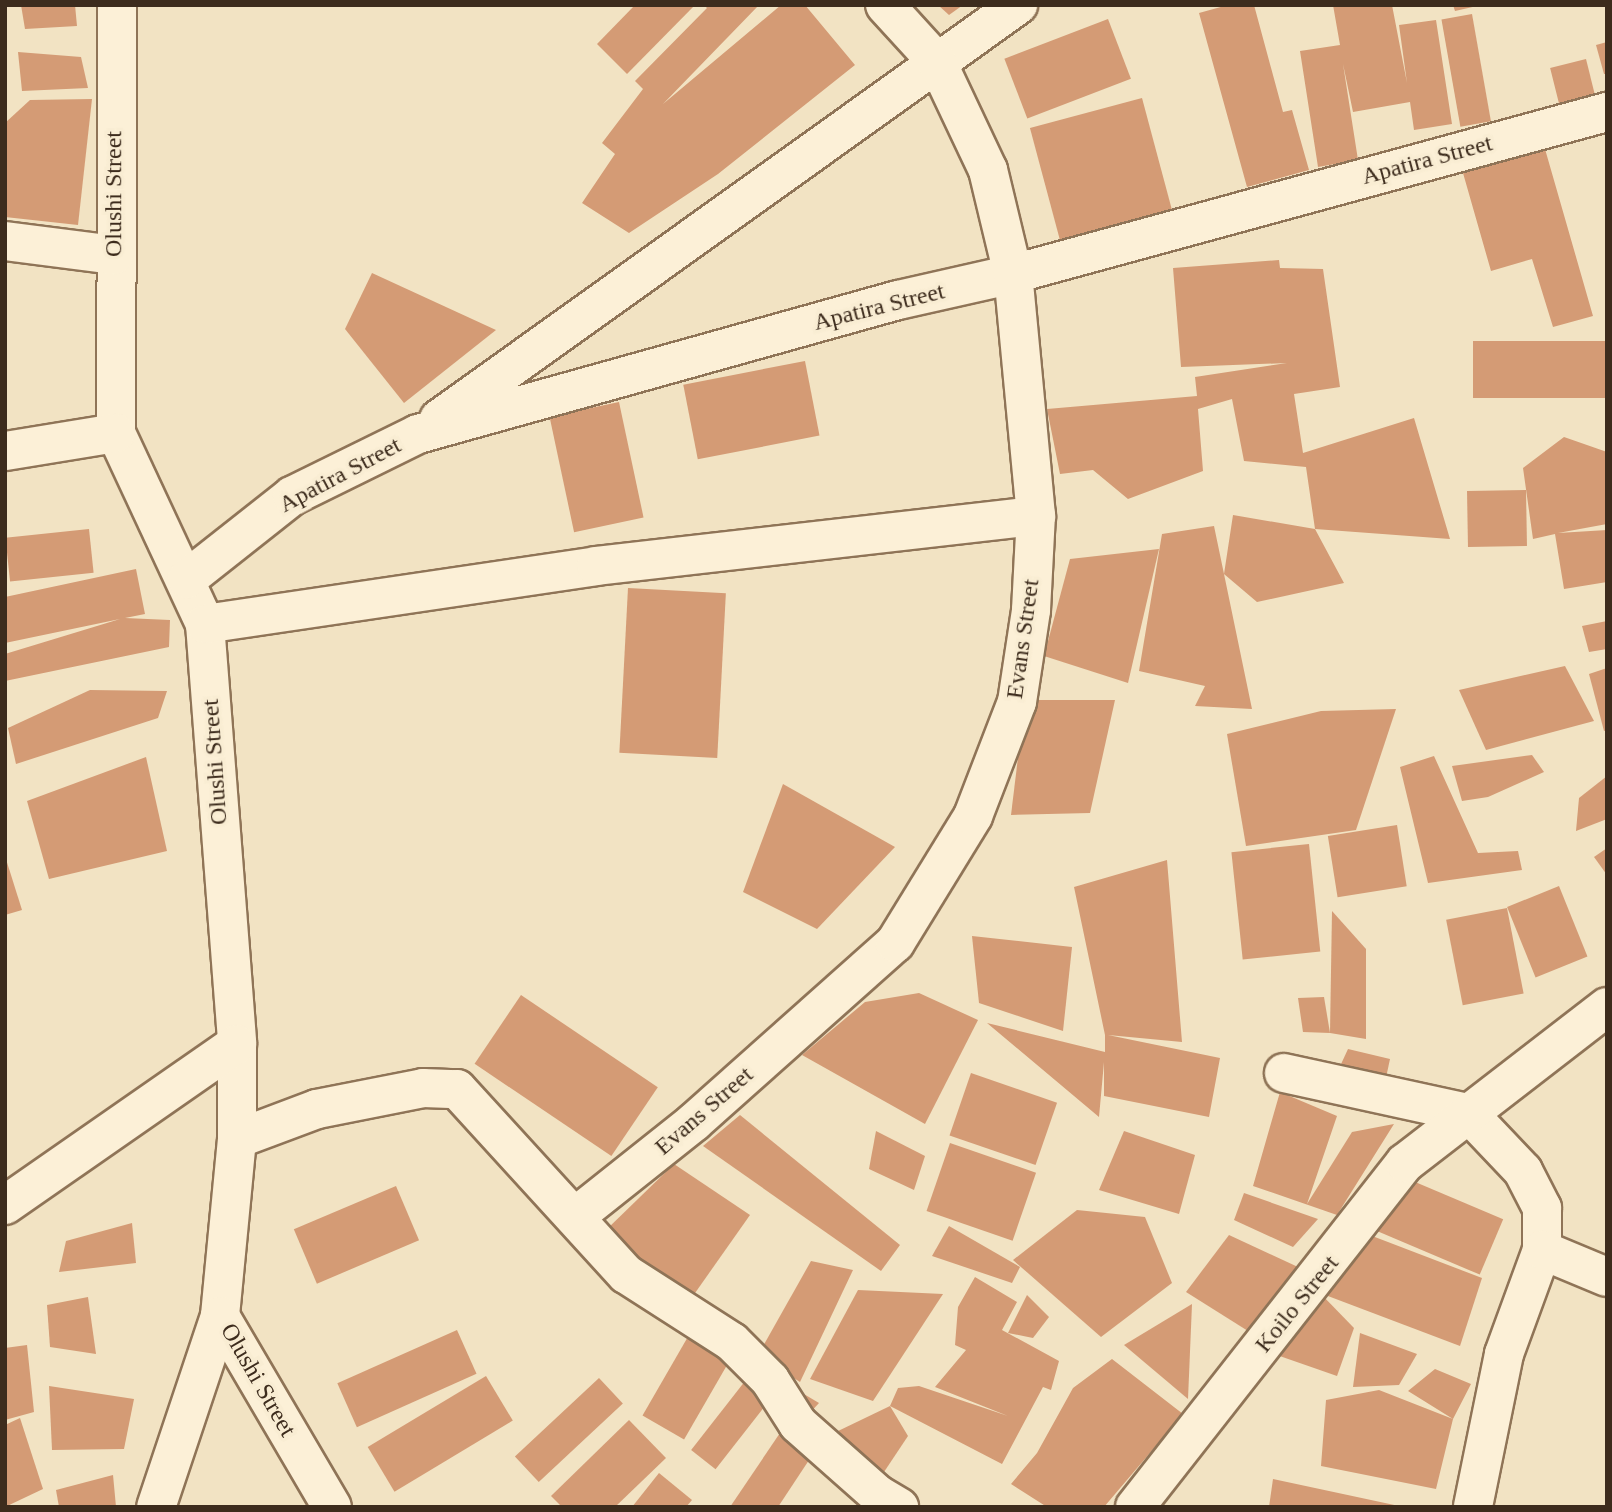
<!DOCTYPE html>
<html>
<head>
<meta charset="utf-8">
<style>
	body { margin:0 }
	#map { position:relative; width:1612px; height:1512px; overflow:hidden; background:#f2e3c3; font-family:"Times New Roman",serif }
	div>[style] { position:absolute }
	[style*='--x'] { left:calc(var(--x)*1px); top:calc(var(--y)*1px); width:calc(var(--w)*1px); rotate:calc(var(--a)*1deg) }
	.building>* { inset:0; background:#d49b75; transform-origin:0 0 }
	.roads { filter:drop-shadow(2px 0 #8f7457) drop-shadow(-2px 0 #8f7457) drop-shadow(0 2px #8f7457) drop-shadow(0 -2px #8f7457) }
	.minor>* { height:38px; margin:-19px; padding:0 19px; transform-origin:19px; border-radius:19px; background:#fcf0d7 }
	span { translate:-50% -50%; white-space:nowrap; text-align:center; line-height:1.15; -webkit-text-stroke:7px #f9edd3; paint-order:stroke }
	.street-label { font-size:24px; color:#3d2c1d }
	.frame { position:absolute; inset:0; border:7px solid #3d2c1d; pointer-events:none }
</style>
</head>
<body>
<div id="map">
	<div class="building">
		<div style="clip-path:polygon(21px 5px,75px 5px,77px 26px,25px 29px)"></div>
		<div style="clip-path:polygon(635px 5px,695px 5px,627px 74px,597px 44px)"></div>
		<div style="clip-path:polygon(704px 5px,759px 5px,663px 104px,781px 5px,805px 5px,855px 65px,718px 174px,629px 233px,582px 203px,615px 154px,602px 143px,643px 89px,635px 81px,707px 8px)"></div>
		<div style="clip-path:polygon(938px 5px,963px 5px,949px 15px)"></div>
		<div style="clip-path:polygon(1228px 5px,1254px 5px,1283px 112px,1292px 110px,1309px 170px,1247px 187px,1199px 13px)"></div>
		<div style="clip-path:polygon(1333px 5px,1392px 5px,1407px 83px,1399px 25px,1436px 20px,1452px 124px,1414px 130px,1410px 102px,1353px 112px,1343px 64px,1358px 160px,1318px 167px,1300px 51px,1340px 45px)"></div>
		<div style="clip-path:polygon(1453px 5px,1477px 5px,1477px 6px,1455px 11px)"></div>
		<div style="left:1472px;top:14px;width:109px;height:31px;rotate:80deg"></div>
		<div style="left:1108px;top:19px;width:64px;height:111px;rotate:69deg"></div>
		<div style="clip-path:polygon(1607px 42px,1607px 74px,1604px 74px,1596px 45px)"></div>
		<div style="clip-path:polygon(18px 52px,81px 57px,88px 88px,22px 91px)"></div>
		<div style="left:1586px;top:59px;width:37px;height:37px;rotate:76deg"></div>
		<div style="left:1142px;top:98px;width:121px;height:116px;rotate:75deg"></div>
		<div style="clip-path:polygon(92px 99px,78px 225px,5px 217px,5px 123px,30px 100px)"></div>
		<div style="clip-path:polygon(1545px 149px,1593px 316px,1553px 327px,1532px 259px,1491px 271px,1463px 173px)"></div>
		<div style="clip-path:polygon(1279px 260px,1280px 268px,1323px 269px,1340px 387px,1294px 394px,1303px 453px,1414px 418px,1450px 539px,1315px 529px,1306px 467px,1244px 461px,1232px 399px,1198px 409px,1203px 471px,1128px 499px,1093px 470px,1060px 474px,1047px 409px,1197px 396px,1195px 377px,1287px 363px,1181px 367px,1173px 268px)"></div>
		<div style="clip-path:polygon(372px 273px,496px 330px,404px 403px,345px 329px)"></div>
		<div style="left:1607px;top:341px;width:57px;height:134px;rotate:90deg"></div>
		<div style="left:805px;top:361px;width:76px;height:124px;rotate:79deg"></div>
		<div style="left:619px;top:402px;width:118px;height:71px;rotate:78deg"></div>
		<div style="clip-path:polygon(1564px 437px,1607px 452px,1607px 524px,1558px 533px,1607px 530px,1607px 582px,1564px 589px,1555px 534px,1533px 539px,1523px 468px)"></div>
		<div style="left:1526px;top:490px;width:56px;height:59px;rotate:89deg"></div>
		<div style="clip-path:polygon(1233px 515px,1315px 529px,1344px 583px,1257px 602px,1224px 574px,1252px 709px,1195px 706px,1205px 686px,1139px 671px,1162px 534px,1214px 526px,1224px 574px)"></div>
		<div style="left:89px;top:529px;width:44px;height:84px;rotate:84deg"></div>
		<div style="clip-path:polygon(1159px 549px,1128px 683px,1044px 656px,1070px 559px)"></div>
		<div style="clip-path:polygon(136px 569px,145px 614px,125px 618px,170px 620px,169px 647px,5px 681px,5px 654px,120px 619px,5px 643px,5px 597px)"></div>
		<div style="left:628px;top:588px;width:98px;height:165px;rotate:3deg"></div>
		<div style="clip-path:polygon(1607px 621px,1607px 649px,1589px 652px,1582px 626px)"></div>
		<div style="clip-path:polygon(1565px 666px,1594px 721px,1486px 750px,1459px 690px)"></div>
		<div style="clip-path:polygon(1607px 668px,1607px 730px,1604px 731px,1589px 674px)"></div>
		<div style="clip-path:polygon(90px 690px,167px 691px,158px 718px,16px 764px,8px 728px)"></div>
		<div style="clip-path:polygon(1025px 700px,1115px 700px,1090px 813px,1011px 815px)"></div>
		<div style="clip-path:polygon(1396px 709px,1356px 830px,1246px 846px,1227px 734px,1321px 711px)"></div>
		<div style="clip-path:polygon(1532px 755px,1544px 772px,1488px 797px,1462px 801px,1452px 766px)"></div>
		<div style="clip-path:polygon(1434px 756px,1478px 853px,1518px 851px,1522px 870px,1428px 883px,1400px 767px)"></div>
		<div style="clip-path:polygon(146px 757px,167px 851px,49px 879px,27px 801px)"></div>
		<div style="clip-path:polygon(1607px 776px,1607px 819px,1576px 831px,1579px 798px)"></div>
		<div style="clip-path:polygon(783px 784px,895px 847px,817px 929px,743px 892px)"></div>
		<div style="left:1397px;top:825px;width:62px;height:70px;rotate:81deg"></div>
		<div style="left:1309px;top:844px;width:108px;height:78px;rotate:84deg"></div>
		<div style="clip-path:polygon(1607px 848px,1607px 875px,1594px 857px)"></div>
		<div style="clip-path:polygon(5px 856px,22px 910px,5px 915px)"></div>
		<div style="clip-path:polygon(1167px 860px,1182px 1042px,1108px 1035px,1220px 1058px,1209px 1117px,1104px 1096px,1104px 1062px,1099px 1117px,987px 1023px,1105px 1052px,1105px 1035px,1074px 887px)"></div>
		<div style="left:1559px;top:886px;width:76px;height:56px;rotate:68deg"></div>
		<div style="left:1507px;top:908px;width:87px;height:62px;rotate:79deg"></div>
		<div style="clip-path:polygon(1332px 911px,1366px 949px,1366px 1039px,1330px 1033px)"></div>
		<div style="clip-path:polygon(972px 936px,1072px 947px,1063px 1031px,979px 1003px)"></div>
		<div style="clip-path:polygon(919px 993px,978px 1020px,925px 1124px,802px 1055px,865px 1002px)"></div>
		<div style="left:521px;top:995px;width:165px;height:83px;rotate:34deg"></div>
		<div style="clip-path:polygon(1324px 997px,1330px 1033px,1303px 1032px,1298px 998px)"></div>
		<div style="clip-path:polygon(1348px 1049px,1390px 1059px,1384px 1087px,1336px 1075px)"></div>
		<div style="left:971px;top:1073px;width:91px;height:66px;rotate:19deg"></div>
		<div style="clip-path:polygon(1280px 1092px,1337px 1116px,1307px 1204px,1352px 1132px,1394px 1124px,1337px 1215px,1253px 1186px)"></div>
		<div style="clip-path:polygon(740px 1115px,900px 1245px,881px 1271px,703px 1146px)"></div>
		<div style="clip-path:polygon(876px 1131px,925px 1156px,914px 1190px,869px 1169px)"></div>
		<div style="clip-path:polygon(1124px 1131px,1195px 1155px,1179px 1214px,1099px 1190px)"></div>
		<div style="left:950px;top:1143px;width:91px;height:72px;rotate:19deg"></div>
		<div style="clip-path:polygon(674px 1164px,750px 1215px,688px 1303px,605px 1231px)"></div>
		<div style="left:1401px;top:1176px;width:111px;height:60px;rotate:23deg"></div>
		<div style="left:396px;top:1186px;width:59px;height:111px;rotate:67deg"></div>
		<div style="clip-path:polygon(1244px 1193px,1318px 1219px,1293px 1247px,1234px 1220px)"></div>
		<div style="clip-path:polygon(1077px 1210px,1145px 1217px,1172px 1283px,1101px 1337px,1013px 1260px)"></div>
		<div style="clip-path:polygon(132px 1223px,136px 1263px,59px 1272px,66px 1241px)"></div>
		<div style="clip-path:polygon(949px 1226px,1020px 1267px,1012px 1283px,932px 1256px)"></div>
		<div style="clip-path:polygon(1367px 1234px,1482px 1278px,1460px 1346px,1320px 1293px)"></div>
		<div style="clip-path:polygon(1229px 1235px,1298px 1267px,1248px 1331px,1186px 1292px)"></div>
		<div style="clip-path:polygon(811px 1261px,853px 1270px,800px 1382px,758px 1355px)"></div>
		<div style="clip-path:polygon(975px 1277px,1017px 1302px,1002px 1330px,1059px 1361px,1051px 1390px,1043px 1387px,1002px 1464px,890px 1406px,898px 1388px,919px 1386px,1008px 1416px,935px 1387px,966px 1350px,955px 1345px,958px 1307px)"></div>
		<div style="clip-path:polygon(858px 1290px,943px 1294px,873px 1401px,810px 1379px)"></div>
		<div style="clip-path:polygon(1320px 1293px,1354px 1328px,1337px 1376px,1271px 1353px)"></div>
		<div style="clip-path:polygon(1027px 1295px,1049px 1317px,1033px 1338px,1008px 1333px)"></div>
		<div style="clip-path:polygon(88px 1297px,96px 1354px,50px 1347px,47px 1305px)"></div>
		<div style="clip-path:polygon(1192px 1304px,1188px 1399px,1124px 1345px)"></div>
		<div style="left:693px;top:1328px;width:48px;height:101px;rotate:30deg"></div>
		<div style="left:457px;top:1330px;width:48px;height:131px;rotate:66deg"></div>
		<div style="clip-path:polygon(1360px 1333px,1417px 1354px,1399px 1385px,1353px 1387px)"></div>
		<div style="clip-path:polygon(27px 1345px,34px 1412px,5px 1420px,5px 1348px)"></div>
		<div style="clip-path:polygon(1112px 1359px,1183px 1414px,1104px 1507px,1047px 1507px,1011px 1484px,1037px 1453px,1073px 1388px)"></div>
		<div style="clip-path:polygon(1435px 1369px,1471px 1384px,1453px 1419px,1436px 1489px,1321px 1466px,1326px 1400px,1379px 1390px,1453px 1419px,1408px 1391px)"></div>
		<div style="left:486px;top:1376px;width:52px;height:138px;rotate:59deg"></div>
		<div style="left:749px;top:1376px;width:31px;height:94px;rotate:38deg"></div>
		<div style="left:599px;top:1378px;width:35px;height:115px;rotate:47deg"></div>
		<div style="clip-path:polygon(787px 1384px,819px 1403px,808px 1415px)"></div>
		<div style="clip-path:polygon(49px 1386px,134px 1399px,124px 1449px,52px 1450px)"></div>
		<div style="clip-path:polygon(890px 1406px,908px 1436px,884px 1472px,836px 1432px)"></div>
		<div style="clip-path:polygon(20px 1418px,43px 1489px,5px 1507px,5px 1425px)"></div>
		<div style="clip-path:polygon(629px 1420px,666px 1458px,615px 1507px,562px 1507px,551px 1496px)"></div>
		<div style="clip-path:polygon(782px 1430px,815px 1451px,778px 1507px,730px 1507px)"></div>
		<div style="clip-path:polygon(659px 1473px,692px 1500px,686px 1507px,632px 1507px)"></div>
		<div style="clip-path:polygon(113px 1475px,116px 1507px,59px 1507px,56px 1490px)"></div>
		<div style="clip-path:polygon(1273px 1479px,1399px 1506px,1399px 1507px,1269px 1507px)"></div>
	</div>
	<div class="roads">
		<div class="minor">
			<div style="--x:117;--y:5;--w:428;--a:90.1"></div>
			<div style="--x:116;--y:433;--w:211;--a:65"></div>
			<div style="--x:205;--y:624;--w:421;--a:85.6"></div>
			<div style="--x:237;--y:1044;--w:95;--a:90"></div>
			<div style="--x:237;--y:1139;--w:178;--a:95.5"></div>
			<div style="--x:220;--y:1316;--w:201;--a:108.5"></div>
			<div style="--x:5;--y:241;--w:110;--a:7.3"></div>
			<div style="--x:439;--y:419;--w:712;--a:-35.57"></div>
			<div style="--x:5;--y:451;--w:112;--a:-9.2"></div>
			<div style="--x:187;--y:579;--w:134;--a:-38.3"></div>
			<div style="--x:292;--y:496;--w:140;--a:-26.2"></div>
			<div style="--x:418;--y:434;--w:498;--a:-15.6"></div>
			<div style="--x:898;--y:300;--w:118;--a:-12.7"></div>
			<div style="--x:1013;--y:274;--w:616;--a:-15.26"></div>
			<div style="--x:205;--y:624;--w:395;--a:-8.4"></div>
			<div style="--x:596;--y:566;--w:443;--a:-6.5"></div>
			<div style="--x:1284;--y:1073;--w:188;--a:12.3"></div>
			<div style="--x:1468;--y:1113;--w:80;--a:46.5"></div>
			<div style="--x:1523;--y:1171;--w:42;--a:62.8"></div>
			<div style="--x:1542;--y:1208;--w:42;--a:90"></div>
			<div style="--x:1542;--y:1250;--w:111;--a:110.1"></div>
			<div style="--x:1504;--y:1354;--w:156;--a:101.5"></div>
			<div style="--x:237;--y:1139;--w:85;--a:-20.6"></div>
			<div style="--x:317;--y:1109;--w:108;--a:-11.2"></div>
			<div style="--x:423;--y:1088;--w:34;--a:2"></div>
			<div style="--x:457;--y:1089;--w:251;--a:47.6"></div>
			<div style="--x:626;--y:1274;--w:126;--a:32.7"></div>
			<div style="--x:732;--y:1342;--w:54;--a:45"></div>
			<div style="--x:770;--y:1380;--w:52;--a:57.5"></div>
			<div style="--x:798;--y:1424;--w:106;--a:41.5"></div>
			<div style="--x:877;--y:1494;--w:26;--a:31"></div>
			<div style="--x:5;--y:1205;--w:282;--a:-34.8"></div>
			<div style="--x:576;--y:1216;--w:151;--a:-38.5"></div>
			<div style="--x:694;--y:1122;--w:269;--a:-41.7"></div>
			<div style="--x:895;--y:943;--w:149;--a:-58.4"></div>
			<div style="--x:973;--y:816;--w:122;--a:-68.9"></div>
			<div style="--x:1017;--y:702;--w:93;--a:-81.3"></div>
			<div style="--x:1031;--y:610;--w:94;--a:-87"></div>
			<div style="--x:1036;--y:516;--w:243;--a:-95.4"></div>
			<div style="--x:1013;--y:274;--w:107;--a:-103.5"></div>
			<div style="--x:988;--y:170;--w:119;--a:-115.3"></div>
			<div style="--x:937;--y:62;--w:77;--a:-132.4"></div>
			<div style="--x:1542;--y:1250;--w:70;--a:22.6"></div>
			<div style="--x:220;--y:1316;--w:221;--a:59.6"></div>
			<div style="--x:1135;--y:1507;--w:437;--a:-51.9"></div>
			<div style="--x:1405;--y:1163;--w:255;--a:-37.7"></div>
		</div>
	</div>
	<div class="street-label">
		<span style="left:1427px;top:160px;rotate:-15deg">Apatira Street</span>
		<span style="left:114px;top:194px;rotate:-90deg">Olushi Street</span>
		<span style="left:879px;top:307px;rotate:-14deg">Apatira Street</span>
		<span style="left:340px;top:475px;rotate:-28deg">Apatira Street</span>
		<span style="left:1023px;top:639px;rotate:-82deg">Evans Street</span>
		<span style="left:215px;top:762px;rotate:-94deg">Olushi Street</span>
		<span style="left:704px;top:1111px;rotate:-41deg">Evans Street</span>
		<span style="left:1297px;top:1304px;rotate:-51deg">Koilo Street</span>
		<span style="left:258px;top:1380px;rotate:60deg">Olushi Street</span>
	</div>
	<div class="frame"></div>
</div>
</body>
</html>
